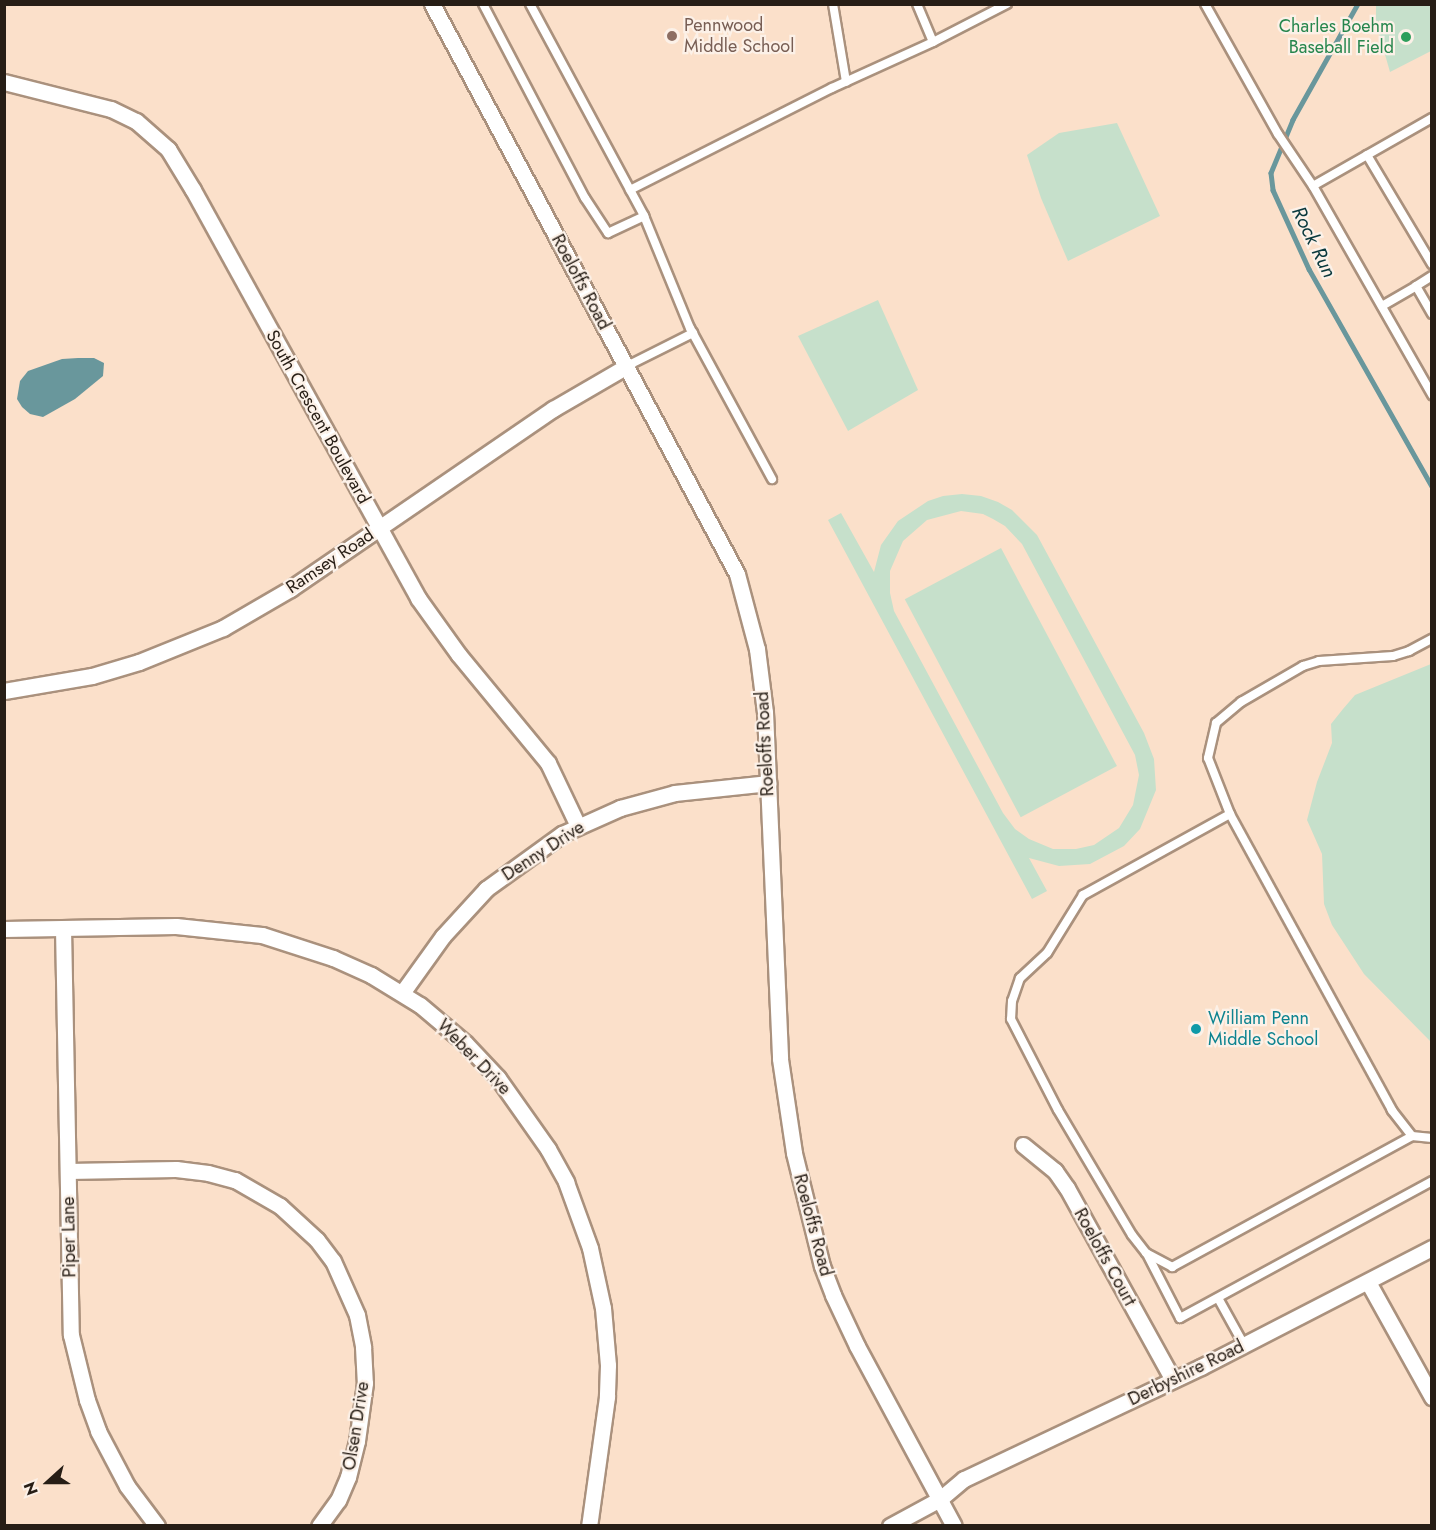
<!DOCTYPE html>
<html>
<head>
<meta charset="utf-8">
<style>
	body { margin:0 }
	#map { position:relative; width:1436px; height:1530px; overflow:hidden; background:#fbe0ca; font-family:Jost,sans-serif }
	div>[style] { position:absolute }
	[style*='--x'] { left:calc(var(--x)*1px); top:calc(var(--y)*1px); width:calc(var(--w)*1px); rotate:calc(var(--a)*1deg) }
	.green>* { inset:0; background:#c6e0cb; transform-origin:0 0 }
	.water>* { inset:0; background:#69979c }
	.stream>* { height:4.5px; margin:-2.25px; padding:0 2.25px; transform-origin:2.25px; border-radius:2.25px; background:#69979c }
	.roads { filter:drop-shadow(2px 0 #aa917d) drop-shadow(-2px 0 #aa917d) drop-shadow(0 2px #aa917d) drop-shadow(0 -2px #aa917d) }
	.service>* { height:8px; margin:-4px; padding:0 4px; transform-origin:4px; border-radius:4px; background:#fff }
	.minor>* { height:15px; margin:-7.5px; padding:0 7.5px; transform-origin:7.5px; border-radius:7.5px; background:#fff }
	.dots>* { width:16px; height:16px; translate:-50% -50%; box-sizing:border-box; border:3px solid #fcf1e8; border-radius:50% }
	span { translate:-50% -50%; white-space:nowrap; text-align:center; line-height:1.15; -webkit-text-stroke:4.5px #fcf1e8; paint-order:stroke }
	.education-label { font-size:18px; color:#785e54 }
	.left { translate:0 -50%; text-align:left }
	.leisure-label { font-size:18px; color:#27864d }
	.right { translate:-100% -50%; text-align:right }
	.street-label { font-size:18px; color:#271e16 }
	.culture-label { font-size:18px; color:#0d838f }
	.water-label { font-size:20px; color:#0a393d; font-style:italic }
	.frame { position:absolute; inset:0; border:6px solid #271e16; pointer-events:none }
	.north { position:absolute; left:18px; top:1452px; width:60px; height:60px; -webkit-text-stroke:4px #fcf1e8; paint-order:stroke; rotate:249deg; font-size:16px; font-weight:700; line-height:24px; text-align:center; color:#271e16 }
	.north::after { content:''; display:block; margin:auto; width:21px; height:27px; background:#271e16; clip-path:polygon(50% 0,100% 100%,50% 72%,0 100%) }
</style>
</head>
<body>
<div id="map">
	<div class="green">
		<div style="clip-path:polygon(1376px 5px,1431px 5px,1431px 51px,1390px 72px,1376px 23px)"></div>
		<div style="clip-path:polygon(1117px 123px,1160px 216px,1068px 261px,1041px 198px,1027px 155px,1059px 133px)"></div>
		<div style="clip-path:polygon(878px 300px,918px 390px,848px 431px,798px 336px)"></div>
		<div style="clip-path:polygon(evenodd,962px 494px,981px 496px,998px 502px,1012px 510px,1037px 535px,1144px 733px,1154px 759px,1156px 790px,1140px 829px,1124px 846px,1090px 864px,1059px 866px,1029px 858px,1047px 891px,1032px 899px,828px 520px,841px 513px,874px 572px,881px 545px,898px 521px,928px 501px,943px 496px,962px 494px,961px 511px,983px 514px,993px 519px,1005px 526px,1022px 544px,1135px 755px,1139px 775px,1133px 805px,1119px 828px,1094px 845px,1076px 849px,1053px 849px,1029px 839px,1015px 829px,1003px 813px,894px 611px,890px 593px,890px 571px,903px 541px,927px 520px,961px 511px)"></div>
		<div style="left:1001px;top:548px;width:247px;height:109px;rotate:62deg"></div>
		<div style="clip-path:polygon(1431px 664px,1432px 664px,1431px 1042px,1364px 974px,1332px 925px,1324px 904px,1322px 854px,1307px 820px,1317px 782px,1332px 743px,1331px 724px,1343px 709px,1355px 695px)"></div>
	</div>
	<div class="water">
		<div style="clip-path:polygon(78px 358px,94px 358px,104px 363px,103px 376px,75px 399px,43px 417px,30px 414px,22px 407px,17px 399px,20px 381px,28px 371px,62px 359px)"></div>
	</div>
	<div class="stream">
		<div style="--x:1358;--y:4;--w:133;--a:119.3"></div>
		<div style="--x:1293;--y:120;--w:57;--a:112.5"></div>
		<div style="--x:1271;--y:173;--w:17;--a:83"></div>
		<div style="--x:1273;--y:190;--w:87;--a:65.5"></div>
		<div style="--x:1309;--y:269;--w:249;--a:60.5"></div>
	</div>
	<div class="roads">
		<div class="service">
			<div style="--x:483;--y:4;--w:219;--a:62.3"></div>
			<div style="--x:585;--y:198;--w:42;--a:56.7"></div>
			<div style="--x:608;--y:233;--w:40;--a:-25"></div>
			<div style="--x:530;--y:4;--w:241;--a:61.7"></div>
			<div style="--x:644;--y:216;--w:121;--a:67.7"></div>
			<div style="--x:690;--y:328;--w:172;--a:61.5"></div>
			<div style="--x:833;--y:4;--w:79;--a:80.5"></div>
			<div style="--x:917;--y:4;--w:41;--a:67.2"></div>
			<div style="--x:933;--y:42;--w:83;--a:-27.2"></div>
			<div style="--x:1205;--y:4;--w:149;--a:60.7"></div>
			<div style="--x:1278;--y:134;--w:63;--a:56.1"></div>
			<div style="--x:1432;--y:118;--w:137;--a:150.3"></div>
			<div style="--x:1313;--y:186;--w:241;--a:60.3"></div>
			<div style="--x:1367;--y:155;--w:127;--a:59.2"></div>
			<div style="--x:630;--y:190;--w:226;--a:-26.8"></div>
			<div style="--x:832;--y:88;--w:111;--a:-24.5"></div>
			<div style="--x:1432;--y:276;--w:19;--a:148"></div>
			<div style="--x:1416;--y:286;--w:32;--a:60"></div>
			<div style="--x:1382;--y:306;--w:39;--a:-30"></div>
			<div style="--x:627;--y:366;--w:74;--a:-26.6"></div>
			<div style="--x:1230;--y:814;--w:168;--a:151.1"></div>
			<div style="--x:1083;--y:895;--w:68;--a:121.8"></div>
			<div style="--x:1047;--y:953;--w:37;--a:137"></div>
			<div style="--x:1020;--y:978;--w:24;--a:109"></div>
			<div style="--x:1012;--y:1001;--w:18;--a:93"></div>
			<div style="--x:1011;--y:1019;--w:102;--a:62.7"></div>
			<div style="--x:1058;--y:1110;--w:145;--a:59.4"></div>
			<div style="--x:1132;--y:1235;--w:23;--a:52"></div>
			<div style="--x:1146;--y:1253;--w:30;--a:28"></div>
			<div style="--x:1172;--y:1267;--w:273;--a:-28.6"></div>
			<div style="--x:1412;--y:1136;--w:33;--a:-128"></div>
			<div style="--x:1392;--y:1110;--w:337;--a:-118.7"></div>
			<div style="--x:1230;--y:814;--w:60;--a:-111.4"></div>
			<div style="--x:1208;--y:758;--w:36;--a:-77"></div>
			<div style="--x:1216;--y:723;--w:33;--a:-40"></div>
			<div style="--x:1241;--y:702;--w:72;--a:-30.1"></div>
			<div style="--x:1303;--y:666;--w:17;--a:-17"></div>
			<div style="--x:1319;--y:661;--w:74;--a:-3.9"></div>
			<div style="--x:1393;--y:656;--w:17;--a:-17"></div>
			<div style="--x:1409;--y:651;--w:26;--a:-28"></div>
			<div style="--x:1412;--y:1136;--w:20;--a:6"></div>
			<div style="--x:1147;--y:1254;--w:72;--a:62.7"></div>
			<div style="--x:1180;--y:1318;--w:287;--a:-28.5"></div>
			<div style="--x:1218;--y:1298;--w:54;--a:61"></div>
		</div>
		<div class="minor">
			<div style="--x:432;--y:4;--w:646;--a:61.85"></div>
			<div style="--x:737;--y:574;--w:78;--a:75.1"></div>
			<div style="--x:757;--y:649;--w:64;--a:82.8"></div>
			<div style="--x:765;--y:712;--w:347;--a:87.5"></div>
			<div style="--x:780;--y:1059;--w:95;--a:81.5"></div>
			<div style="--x:794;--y:1153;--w:116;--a:76.1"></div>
			<div style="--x:822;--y:1266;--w:31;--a:69"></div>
			<div style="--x:833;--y:1295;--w:56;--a:64.8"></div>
			<div style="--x:857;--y:1346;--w:204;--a:61.7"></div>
			<div style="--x:4;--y:82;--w:110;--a:14.2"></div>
			<div style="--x:111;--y:109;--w:28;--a:26"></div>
			<div style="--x:136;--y:121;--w:43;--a:41.2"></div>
			<div style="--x:168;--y:149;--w:48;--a:58.6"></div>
			<div style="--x:193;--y:190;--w:466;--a:61.1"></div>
			<div style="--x:418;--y:598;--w:70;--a:54.3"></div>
			<div style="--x:459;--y:655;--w:140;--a:50.5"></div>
			<div style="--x:548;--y:763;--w:70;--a:64.5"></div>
			<div style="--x:4;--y:691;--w:89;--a:-9.7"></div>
			<div style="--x:92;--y:676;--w:49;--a:-16.6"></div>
			<div style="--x:139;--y:662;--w:91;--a:-22"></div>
			<div style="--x:223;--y:628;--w:78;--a:-30.2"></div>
			<div style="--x:290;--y:589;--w:319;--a:-34.4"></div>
			<div style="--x:553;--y:409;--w:86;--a:-30.2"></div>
			<div style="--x:63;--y:928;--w:407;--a:88.9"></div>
			<div style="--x:71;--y:1335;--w:67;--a:76.2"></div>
			<div style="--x:87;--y:1400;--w:33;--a:70"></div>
			<div style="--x:98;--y:1431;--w:62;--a:62.2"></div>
			<div style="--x:127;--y:1486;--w:50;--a:53.1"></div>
			<div style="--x:4;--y:929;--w:172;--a:-1"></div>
			<div style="--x:176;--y:926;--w:86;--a:6"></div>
			<div style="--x:262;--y:935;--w:75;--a:17.9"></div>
			<div style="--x:333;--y:958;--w:42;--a:24.1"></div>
			<div style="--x:371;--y:975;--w:57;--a:31.5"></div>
			<div style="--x:420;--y:1005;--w:59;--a:40.2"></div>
			<div style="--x:465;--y:1043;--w:48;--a:46.7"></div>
			<div style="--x:498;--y:1078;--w:87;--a:54.8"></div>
			<div style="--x:548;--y:1149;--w:38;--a:61"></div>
			<div style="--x:566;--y:1182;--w:70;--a:70"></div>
			<div style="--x:590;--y:1248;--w:61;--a:77.8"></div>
			<div style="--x:603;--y:1308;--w:57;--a:85"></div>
			<div style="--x:608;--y:1365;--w:32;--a:92"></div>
			<div style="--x:607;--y:1397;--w:130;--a:97.9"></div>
			<div style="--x:402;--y:993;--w:70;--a:-54.3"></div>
			<div style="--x:443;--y:936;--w:64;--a:-47.5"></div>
			<div style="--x:486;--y:889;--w:94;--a:-35.9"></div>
			<div style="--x:562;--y:834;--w:64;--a:-24.1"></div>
			<div style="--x:620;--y:808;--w:57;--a:-15.3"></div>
			<div style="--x:675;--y:793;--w:94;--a:-6.1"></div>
			<div style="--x:1023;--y:1145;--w:41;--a:39.1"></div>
			<div style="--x:1055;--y:1171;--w:21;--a:55"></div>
			<div style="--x:1067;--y:1188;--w:219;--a:61.1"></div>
			<div style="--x:68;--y:1171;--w:108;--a:-1.1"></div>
			<div style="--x:176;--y:1169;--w:32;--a:7"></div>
			<div style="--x:208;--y:1173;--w:28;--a:15"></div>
			<div style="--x:235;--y:1180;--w:52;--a:30"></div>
			<div style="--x:280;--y:1206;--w:50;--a:42.6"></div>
			<div style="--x:317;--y:1240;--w:26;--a:53"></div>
			<div style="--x:333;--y:1261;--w:59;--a:66"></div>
			<div style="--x:357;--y:1315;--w:33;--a:79"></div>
			<div style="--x:363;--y:1347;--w:36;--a:87"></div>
			<div style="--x:365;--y:1383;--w:59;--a:97.9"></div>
			<div style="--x:357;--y:1441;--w:37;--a:104"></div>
			<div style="--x:348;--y:1477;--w:25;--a:113"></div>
			<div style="--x:338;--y:1500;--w:32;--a:126"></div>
			<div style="--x:1368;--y:1282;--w:132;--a:60.9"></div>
			<div style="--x:890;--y:1526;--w:57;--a:-28.4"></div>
			<div style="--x:940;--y:1499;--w:31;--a:-40"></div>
			<div style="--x:964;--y:1479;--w:262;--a:-25.3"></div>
			<div style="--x:1201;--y:1367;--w:260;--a:-27.3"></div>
		</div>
	</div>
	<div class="dots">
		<div style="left:672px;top:36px;background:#8d6e63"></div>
		<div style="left:1406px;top:37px;background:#2e9e5b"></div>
		<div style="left:1196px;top:1029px;background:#0f9aa8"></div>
	</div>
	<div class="education-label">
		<span class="left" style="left:684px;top:36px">Pennwood<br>Middle School</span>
	</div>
	<div class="leisure-label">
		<span class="right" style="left:1394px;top:37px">Charles Boehm<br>Baseball Field</span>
	</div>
	<div class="street-label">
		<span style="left:581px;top:282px;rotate:62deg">Roeloffs Road</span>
		<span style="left:318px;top:417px;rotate:61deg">South Crescent Boulevard</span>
		<span style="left:330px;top:561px;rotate:-34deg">Ramsey Road</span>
		<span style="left:765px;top:744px;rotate:-93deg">Roeloffs Road</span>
		<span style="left:543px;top:851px;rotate:-33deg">Denny Drive</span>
		<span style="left:474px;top:1057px;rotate:46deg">Weber Drive</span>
		<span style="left:813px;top:1225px;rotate:75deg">Roeloffs Road</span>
		<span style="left:69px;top:1237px;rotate:-91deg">Piper Lane</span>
		<span style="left:1105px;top:1257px;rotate:61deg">Roeloffs Court</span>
		<span style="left:1186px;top:1373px;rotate:-26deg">Derbyshire Road</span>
		<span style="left:356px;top:1426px;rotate:-81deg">Olsen Drive</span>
	</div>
	<div class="culture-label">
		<span class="left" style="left:1208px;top:1029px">William Penn<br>Middle School</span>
	</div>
	<div class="water-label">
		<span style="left:1314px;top:242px;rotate:64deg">Rock Run</span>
	</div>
	<div class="frame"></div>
	<div class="north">N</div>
</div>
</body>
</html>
